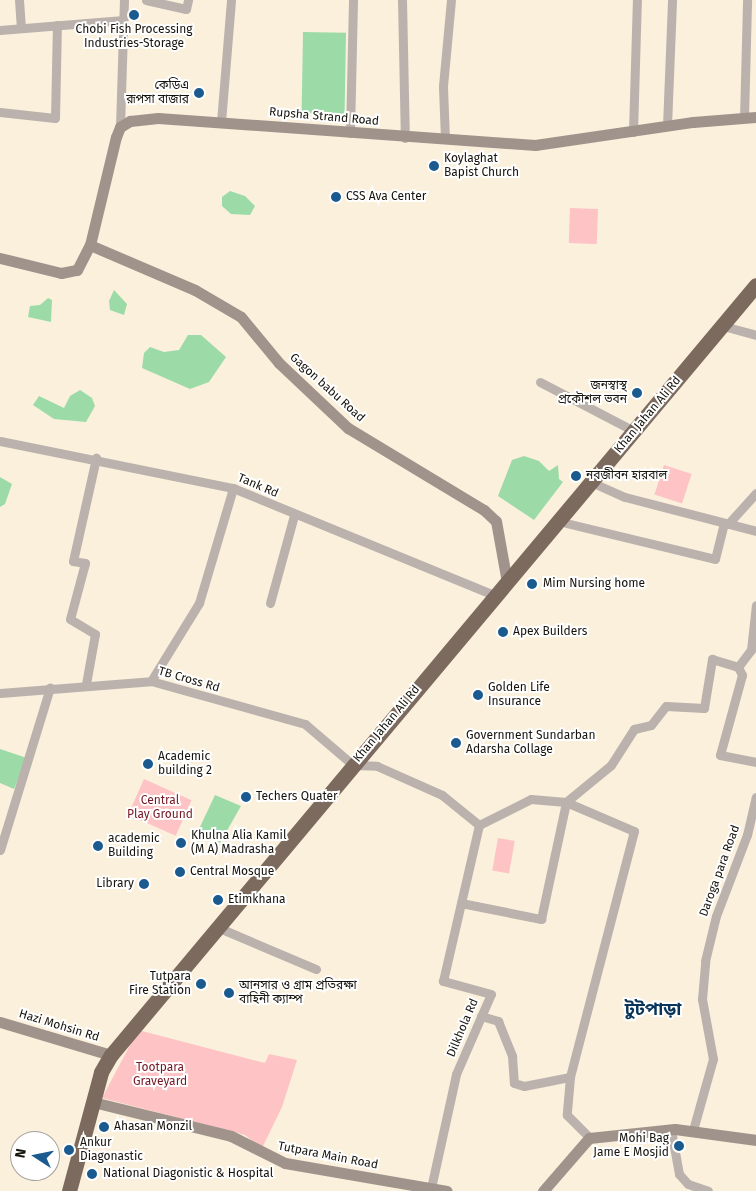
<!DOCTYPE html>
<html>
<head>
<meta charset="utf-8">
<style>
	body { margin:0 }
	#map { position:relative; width:756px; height:1191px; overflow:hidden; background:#faf0dc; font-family:"Fira Sans","Noto Sans Bengali",sans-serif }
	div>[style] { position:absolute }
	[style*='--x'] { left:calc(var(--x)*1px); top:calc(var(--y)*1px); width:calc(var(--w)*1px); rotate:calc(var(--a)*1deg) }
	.green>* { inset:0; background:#fec3c4; transform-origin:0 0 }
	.water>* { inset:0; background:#9cdba8; transform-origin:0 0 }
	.street>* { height:9px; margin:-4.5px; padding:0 4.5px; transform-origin:4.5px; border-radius:4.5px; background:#bbb2ad }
	.secondary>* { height:11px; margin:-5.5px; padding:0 5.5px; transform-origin:5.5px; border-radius:5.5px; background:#a0938b }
	.highway>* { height:15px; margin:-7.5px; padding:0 7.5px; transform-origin:7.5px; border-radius:7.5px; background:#7c6a5f }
	.dots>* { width:14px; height:14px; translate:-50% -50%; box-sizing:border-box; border:2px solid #fff; border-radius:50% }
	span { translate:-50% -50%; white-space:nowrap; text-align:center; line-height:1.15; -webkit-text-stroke:4px #fff; paint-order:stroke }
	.poi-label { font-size:12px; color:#16130c }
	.right { translate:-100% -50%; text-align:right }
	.left { translate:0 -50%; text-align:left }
	.street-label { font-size:12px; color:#16130c }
	.park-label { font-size:12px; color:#751826 }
	.district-label { font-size:18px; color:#083559; font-weight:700 }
	.north { position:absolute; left:10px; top:1131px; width:50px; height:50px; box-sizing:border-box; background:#fff; border:1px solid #a2a19e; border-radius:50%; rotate:281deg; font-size:14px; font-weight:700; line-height:20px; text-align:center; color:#16130c }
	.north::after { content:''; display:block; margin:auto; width:18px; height:22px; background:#1a5a8f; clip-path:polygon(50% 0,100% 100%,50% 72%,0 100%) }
</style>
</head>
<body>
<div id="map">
	<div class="green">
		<div style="left:570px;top:208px;width:28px;height:35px;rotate:2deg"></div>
		<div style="left:664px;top:465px;width:29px;height:31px;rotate:18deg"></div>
		<div style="left:144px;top:779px;width:52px;height:39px;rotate:24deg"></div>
		<div style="left:498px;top:838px;width:17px;height:33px;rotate:10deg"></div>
		<div style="clip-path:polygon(138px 1030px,265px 1063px,269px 1054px,297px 1060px,282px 1107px,262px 1148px,245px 1135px,102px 1098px)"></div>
	</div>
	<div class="water">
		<div style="left:303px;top:32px;width:43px;height:81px;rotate:1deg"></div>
		<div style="clip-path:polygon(230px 191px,245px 196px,255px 206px,250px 215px,231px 214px,222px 206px,222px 197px)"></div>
		<div style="clip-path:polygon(114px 290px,127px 304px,124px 315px,110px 310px,109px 301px)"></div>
		<div style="clip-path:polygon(48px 298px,52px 300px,51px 322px,28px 317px,30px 306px,40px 305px)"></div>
		<div style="clip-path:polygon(188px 335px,201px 335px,226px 357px,209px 382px,190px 389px,142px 368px,144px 353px,150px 347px,164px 352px,179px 350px)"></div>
		<div style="clip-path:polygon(80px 390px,92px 398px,95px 406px,86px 422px,54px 419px,33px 405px,39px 396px,64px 408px,70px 396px)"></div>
		<div style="clip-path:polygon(524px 456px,539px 461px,549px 471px,558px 465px,559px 479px,563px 482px,534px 520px,498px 496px,512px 460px)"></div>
		<div style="clip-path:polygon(0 477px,12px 484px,5px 504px,0 507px)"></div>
		<div style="clip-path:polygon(0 749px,27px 758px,14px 789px,0 783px)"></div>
		<div style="clip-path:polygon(215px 795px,241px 806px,220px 843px,199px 829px)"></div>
	</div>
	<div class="street">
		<div style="--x:19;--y:0;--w:28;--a:86"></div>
		<div style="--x:146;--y:0;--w:41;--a:12.7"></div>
		<div style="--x:186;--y:9;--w:9;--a:-77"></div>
		<div style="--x:402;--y:0;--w:138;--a:88.8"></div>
		<div style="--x:0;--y:30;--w:124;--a:-4.6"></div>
		<div style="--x:0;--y:112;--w:55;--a:6.2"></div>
		<div style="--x:55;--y:118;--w:93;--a:-88.8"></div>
		<div style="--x:744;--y:118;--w:118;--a:-88.5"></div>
		<div style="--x:221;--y:122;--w:122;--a:-85.3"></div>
		<div style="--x:667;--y:126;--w:126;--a:-87.7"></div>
		<div style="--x:120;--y:127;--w:127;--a:-88.2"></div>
		<div style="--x:633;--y:132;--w:132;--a:-88.3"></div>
		<div style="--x:350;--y:133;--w:133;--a:-88.7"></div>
		<div style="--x:445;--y:139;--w:53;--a:-92.2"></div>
		<div style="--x:443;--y:86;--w:86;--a:-84.7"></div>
		<div style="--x:723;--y:326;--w:34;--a:15"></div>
		<div style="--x:540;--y:382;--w:106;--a:27.5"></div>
		<div style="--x:0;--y:441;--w:238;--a:11.4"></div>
		<div style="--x:233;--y:488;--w:282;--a:22.3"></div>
		<div style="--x:591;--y:482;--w:37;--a:24"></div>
		<div style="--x:625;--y:497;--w:135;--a:14.5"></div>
		<div style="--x:566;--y:523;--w:153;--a:13.6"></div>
		<div style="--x:715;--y:559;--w:37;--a:-76"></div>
		<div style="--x:728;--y:524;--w:42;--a:-47.9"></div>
		<div style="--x:270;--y:603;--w:91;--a:-74.7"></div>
		<div style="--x:738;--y:667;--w:21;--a:-53"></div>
		<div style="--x:751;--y:650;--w:45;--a:-83.7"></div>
		<div style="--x:151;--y:681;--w:92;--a:-58.4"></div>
		<div style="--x:199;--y:603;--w:120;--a:-73.5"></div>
		<div style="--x:86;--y:684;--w:51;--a:-79.8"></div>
		<div style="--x:95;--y:634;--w:29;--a:-149"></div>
		<div style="--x:70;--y:619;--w:58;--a:-75"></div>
		<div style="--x:85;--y:563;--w:12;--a:-171"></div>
		<div style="--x:73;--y:561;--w:106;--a:-77.4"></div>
		<div style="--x:0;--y:693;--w:151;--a:-4.5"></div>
		<div style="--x:151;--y:681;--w:160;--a:15.6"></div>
		<div style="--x:305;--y:724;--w:63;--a:40.5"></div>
		<div style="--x:353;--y:765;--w:24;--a:2"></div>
		<div style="--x:377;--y:766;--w:71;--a:24"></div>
		<div style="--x:442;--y:795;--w:48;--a:39"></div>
		<div style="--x:479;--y:825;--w:58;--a:-26.6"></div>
		<div style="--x:531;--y:799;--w:35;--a:5"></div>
		<div style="--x:566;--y:802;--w:58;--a:-39.4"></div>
		<div style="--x:611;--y:765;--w:43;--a:-57.4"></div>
		<div style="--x:634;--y:729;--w:17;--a:-13"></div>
		<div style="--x:651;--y:725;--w:24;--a:-52"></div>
		<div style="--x:666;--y:706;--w:38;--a:3"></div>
		<div style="--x:704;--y:708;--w:50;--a:-80.7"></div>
		<div style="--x:712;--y:659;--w:27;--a:17"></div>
		<div style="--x:738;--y:667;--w:9;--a:63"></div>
		<div style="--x:742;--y:675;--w:83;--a:105.4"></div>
		<div style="--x:720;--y:755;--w:37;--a:11"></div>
		<div style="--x:0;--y:850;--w:170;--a:-72.9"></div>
		<div style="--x:461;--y:903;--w:82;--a:11.3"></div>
		<div style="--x:541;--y:919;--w:120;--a:-77.9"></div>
		<div style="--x:566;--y:802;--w:74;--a:23.1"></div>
		<div style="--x:634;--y:831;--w:254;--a:104.6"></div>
		<div style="--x:570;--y:1077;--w:38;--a:95"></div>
		<div style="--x:567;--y:1115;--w:33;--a:45"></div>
		<div style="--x:224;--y:930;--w:100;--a:23"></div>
		<div style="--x:481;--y:1016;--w:18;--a:16"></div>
		<div style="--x:498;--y:1021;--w:38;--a:68"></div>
		<div style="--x:512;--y:1056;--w:27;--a:86"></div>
		<div style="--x:514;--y:1083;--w:10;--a:17"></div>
		<div style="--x:524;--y:1086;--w:47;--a:-11.1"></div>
		<div style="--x:671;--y:1130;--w:45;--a:79.7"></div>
		<div style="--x:679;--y:1174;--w:13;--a:48"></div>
		<div style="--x:688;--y:1184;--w:21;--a:19"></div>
		<div style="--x:693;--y:1130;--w:74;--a:-74.3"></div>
		<div style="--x:713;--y:1059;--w:61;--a:-100.4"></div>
		<div style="--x:702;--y:999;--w:38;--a:-85"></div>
		<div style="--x:705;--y:961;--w:46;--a:-76.3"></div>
		<div style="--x:716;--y:916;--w:87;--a:-69.1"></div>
		<div style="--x:747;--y:835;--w:39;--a:-77"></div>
		<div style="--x:431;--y:1188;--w:117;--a:-77.6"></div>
		<div style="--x:456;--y:1074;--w:87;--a:-66.4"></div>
		<div style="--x:491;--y:994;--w:50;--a:-164.8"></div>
		<div style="--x:443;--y:981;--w:160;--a:-77"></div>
	</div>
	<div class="secondary">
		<div style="--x:90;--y:245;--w:114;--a:23.2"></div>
		<div style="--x:195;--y:290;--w:53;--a:30.4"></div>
		<div style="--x:241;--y:317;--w:60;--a:50.4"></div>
		<div style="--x:279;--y:363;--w:95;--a:43.3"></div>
		<div style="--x:348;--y:428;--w:159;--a:31.1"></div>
		<div style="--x:484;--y:510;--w:16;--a:43"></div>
		<div style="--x:496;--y:521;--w:62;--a:79.8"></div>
		<div style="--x:0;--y:258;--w:63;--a:13.8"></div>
		<div style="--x:61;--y:273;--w:16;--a:-11"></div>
		<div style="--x:77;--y:270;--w:28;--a:-63"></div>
		<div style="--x:90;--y:245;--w:111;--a:-76.5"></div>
		<div style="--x:116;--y:137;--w:11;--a:-68"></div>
		<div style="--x:120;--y:127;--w:12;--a:-31"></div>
		<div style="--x:130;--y:121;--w:28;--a:-6"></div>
		<div style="--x:158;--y:118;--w:378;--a:4.1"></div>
		<div style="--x:535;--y:145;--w:160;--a:-8.3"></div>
		<div style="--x:693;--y:122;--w:63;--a:-4.5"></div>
		<div style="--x:0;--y:1022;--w:116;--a:16.6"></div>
		<div style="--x:93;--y:1102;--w:142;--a:13.8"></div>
		<div style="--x:231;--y:1136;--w:60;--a:26.6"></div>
		<div style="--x:285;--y:1163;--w:164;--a:9.8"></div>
		<div style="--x:543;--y:1191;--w:70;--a:-49"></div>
		<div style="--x:589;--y:1138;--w:86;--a:-6"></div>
		<div style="--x:675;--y:1129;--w:82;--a:7.7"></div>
	</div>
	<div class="highway">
		<div style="--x:69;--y:1191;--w:123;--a:-74.9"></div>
		<div style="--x:101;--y:1072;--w:20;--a:-60"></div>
		<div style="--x:111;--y:1055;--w:1004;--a:-50.05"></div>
	</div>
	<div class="dots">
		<div style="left:134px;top:15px;background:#1a5a8f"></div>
		<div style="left:199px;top:93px;background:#1a5a8f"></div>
		<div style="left:434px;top:166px;background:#1a5a8f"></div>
		<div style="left:336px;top:197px;background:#1a5a8f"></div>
		<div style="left:637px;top:393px;background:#1a5a8f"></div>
		<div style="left:576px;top:476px;background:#1a5a8f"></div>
		<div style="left:532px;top:584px;background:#1a5a8f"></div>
		<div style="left:503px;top:632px;background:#1a5a8f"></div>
		<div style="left:478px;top:695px;background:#1a5a8f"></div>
		<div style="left:456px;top:743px;background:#1a5a8f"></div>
		<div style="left:148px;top:764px;background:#1a5a8f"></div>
		<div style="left:246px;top:797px;background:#1a5a8f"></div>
		<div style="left:181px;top:843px;background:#1a5a8f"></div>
		<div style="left:98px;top:846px;background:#1a5a8f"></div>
		<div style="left:180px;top:872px;background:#1a5a8f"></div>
		<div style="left:144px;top:884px;background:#1a5a8f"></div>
		<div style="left:218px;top:900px;background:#1a5a8f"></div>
		<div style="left:201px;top:984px;background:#1a5a8f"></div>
		<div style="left:229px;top:993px;background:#1a5a8f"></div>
		<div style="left:104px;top:1127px;background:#1a5a8f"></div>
		<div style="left:679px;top:1146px;background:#1a5a8f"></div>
		<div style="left:69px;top:1150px;background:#1a5a8f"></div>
		<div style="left:92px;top:1174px;background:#1a5a8f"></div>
	</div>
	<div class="poi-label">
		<span style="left:134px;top:37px">Chobi Fish Processing<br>Industries-Storage</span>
		<span class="right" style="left:189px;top:93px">কেডিএ<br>রূপসা বাজার</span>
		<span class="left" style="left:444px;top:166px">Koylaghat<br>Bapist Church</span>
		<span class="left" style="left:346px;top:197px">CSS Ava Center</span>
		<span class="right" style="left:627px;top:393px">জনস্বাস্থ<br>প্রকৌশল ভবন</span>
		<span class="left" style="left:586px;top:476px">নবজীবন হারবাল</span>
		<span class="left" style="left:543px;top:584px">Mim Nursing home</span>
		<span class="left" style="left:513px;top:632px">Apex Builders</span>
		<span class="left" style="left:488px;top:695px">Golden Life<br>Insurance</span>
		<span class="left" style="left:466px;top:743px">Government Sundarban<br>Adarsha Collage</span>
		<span class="left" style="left:158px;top:764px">Academic<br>building 2</span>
		<span class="left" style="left:256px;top:797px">Techers Quater</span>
		<span class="left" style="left:191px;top:843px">Khulna Alia Kamil<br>(M A) Madrasha</span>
		<span class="left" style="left:108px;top:846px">academic<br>Building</span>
		<span class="left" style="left:190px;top:872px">Central Mosque</span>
		<span class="right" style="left:134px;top:884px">Library</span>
		<span class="left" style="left:228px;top:900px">Etimkhana</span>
		<span class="right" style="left:191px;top:984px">Tutpara<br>Fire Station</span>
		<span class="left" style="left:239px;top:993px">আনসার ও গ্রাম প্রতিরক্ষা<br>বাহিনী ক্যাম্প</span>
		<span class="left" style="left:114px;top:1127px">Ahasan Monzil</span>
		<span class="right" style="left:669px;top:1146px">Mohi Bag<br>Jame E Mosjid</span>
		<span class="left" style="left:80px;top:1150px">Ankur<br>Diagonastic</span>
		<span class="left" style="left:103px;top:1174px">National Diagonistic &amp; Hospital</span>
	</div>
	<div class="street-label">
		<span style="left:324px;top:117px;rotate:5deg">Rupsha Strand Road</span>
		<span style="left:327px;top:388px;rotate:42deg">Gagon babu Road</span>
		<span style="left:648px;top:415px;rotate:-50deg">Khan Jahan Ali Rd</span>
		<span style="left:258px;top:486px;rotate:23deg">Tank Rd</span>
		<span style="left:189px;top:680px;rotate:16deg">TB Cross Rd</span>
		<span style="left:387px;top:724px;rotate:-50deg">Khan Jahan Ali Rd</span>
		<span style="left:720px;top:871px;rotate:-70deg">Daroga para Road</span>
		<span style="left:59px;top:1026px;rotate:17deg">Hazi Mohsin Rd</span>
		<span style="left:463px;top:1028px;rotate:-67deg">Dilkhola Rd</span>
		<span style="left:328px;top:1156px;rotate:11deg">Tutpara Main Road</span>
	</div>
	<div class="park-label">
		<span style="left:160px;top:808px">Central<br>Play Ground</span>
		<span style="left:160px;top:1075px">Tootpara<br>Graveyard</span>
	</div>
	<div class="district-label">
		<span style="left:653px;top:1009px">টুটপাড়া</span>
	</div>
	<div class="north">N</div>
</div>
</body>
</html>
